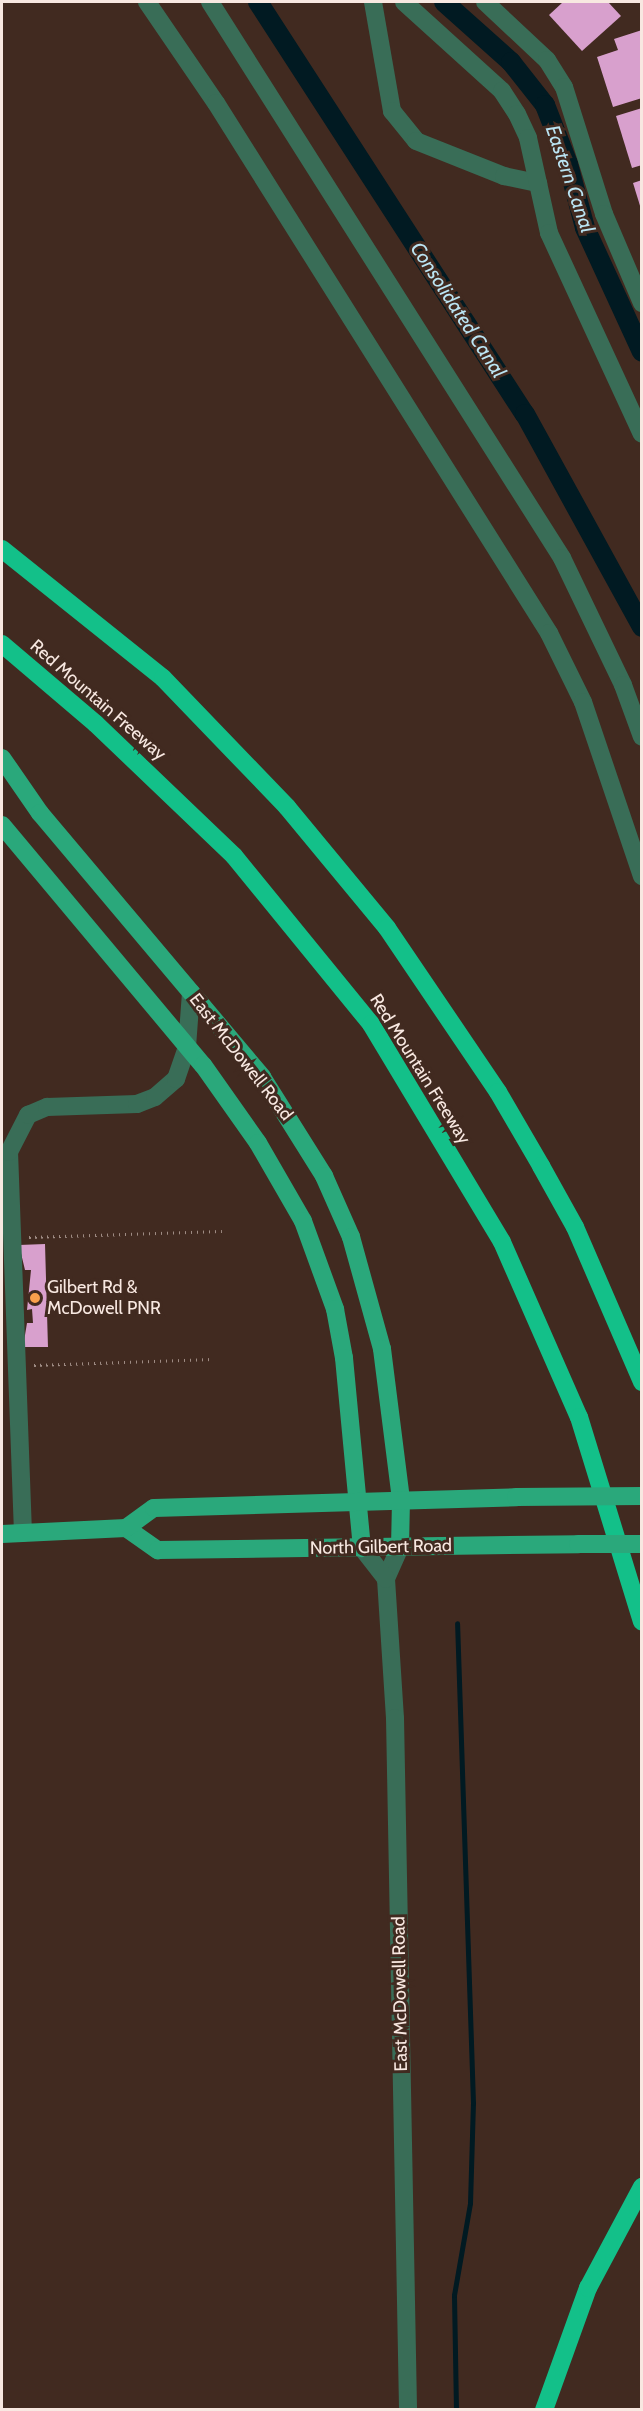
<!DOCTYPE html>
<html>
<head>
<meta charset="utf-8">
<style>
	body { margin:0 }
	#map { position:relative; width:643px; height:2411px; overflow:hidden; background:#412a20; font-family:Cabin,sans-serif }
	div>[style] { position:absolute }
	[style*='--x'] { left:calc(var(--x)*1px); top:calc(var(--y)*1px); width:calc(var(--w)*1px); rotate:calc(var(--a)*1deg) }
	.stream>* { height:5px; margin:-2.5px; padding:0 2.5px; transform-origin:2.5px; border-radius:2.5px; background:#011a22 }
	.canal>* { height:20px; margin:-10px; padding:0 10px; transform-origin:10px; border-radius:10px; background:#011a22 }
	.building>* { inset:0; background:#d8a0cd }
	.path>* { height:3px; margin-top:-1.5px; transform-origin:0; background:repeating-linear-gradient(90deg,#9e8b83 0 1.5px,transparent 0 6px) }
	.minor>* { height:18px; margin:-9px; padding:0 9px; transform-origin:9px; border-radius:9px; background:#396d57 }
	.major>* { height:18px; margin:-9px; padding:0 9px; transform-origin:9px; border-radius:9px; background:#2aa87b }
	.highway>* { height:18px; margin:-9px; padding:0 9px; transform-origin:9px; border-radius:9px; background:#13c089 }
	.major-bridge>* { height:18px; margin:-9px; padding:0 9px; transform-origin:9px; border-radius:9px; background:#2aa87b }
	.dots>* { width:16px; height:16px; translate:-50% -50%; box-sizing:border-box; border:3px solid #412a20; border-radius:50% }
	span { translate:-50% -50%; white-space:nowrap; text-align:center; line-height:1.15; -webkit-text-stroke:6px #412a20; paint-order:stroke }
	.street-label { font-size:18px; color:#f8e8e1 }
	.poi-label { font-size:18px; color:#f8e8e1 }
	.left { translate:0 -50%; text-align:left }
	.water-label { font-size:20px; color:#bbe5f4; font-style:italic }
	.frame { position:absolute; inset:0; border:3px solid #f8e8e1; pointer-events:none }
</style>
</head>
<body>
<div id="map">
	<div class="stream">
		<div style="--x:456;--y:2410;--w:115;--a:-91"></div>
		<div style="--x:454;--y:2295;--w:93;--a:-80.1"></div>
		<div style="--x:470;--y:2203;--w:100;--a:-88.3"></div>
		<div style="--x:473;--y:2103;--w:480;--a:-91.9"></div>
	</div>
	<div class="canal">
		<div style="--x:258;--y:2;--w:491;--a:57.1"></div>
		<div style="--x:525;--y:414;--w:243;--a:61.2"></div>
		<div style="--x:444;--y:2;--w:90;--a:41.8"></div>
		<div style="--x:511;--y:62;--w:55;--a:51.7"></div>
		<div style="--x:545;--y:105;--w:63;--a:68.7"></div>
		<div style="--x:568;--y:164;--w:66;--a:75.1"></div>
		<div style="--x:585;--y:228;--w:136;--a:65.3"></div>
	</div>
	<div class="building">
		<div style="clip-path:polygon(563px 2px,608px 2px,621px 16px,582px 51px,549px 15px)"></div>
		<div style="clip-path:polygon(642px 30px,642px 98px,613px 107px,597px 57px,618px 50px,614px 39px)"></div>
		<div style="clip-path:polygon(642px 108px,642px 165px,632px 168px,616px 116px)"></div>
		<div style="clip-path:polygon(642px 180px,642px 209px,641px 209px,633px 183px)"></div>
		<div style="clip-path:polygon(45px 1244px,48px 1347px,23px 1347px,27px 1323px,33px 1323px,32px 1309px,27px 1310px,31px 1270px,25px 1270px,19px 1245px)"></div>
	</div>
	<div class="path">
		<div style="--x:29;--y:1237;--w:193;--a:-1.8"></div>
		<div style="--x:34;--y:1365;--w:179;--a:-1.9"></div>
	</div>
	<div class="minor">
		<div style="--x:147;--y:2;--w:122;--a:55.7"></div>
		<div style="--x:216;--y:103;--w:626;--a:57.86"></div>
		<div style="--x:549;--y:633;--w:77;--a:63.8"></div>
		<div style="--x:583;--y:702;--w:184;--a:71.3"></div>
		<div style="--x:210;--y:2;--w:658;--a:57.66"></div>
		<div style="--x:562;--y:558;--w:141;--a:64.3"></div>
		<div style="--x:623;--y:685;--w:55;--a:69.9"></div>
		<div style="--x:373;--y:2;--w:111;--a:80.1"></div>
		<div style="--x:392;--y:111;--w:38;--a:51"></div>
		<div style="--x:416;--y:141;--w:95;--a:21.7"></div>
		<div style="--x:504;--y:176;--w:35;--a:12"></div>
		<div style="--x:404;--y:2;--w:132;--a:42.2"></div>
		<div style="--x:502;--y:91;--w:27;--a:57"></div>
		<div style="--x:517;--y:114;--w:26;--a:65"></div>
		<div style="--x:528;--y:138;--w:97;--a:77.5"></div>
		<div style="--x:549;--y:233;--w:221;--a:65.2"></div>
		<div style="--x:485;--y:2;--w:85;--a:43.1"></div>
		<div style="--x:547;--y:60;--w:32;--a:58"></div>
		<div style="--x:564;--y:87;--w:133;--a:72.5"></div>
		<div style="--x:604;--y:214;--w:97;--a:66.9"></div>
		<div style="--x:23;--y:1533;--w:381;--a:-92.1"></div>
		<div style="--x:9;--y:1152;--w:42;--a:-62.8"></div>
		<div style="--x:28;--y:1115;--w:21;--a:-23"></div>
		<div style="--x:47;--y:1107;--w:90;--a:-1.9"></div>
		<div style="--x:137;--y:1104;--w:19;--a:-21"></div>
		<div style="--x:155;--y:1097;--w:28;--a:-41"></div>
		<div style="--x:176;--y:1079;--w:34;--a:-71"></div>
		<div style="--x:187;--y:1047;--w:55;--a:-85.8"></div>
		<div style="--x:400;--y:1547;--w:35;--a:114"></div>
		<div style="--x:386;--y:1579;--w:139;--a:86.3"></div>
		<div style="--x:395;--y:1718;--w:692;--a:88.92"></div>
		<div style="--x:362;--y:1548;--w:39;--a:52"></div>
	</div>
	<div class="major">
		<div style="--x:2;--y:758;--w:67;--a:55.4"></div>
		<div style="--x:40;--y:813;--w:345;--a:49.9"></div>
		<div style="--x:262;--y:1077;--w:117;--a:57.9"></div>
		<div style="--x:324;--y:1176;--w:67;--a:66.1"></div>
		<div style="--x:351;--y:1237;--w:116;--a:74.5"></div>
		<div style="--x:382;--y:1349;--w:152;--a:82.8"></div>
		<div style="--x:401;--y:1500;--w:47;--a:91.2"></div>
		<div style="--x:2;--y:825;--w:313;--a:50.1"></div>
		<div style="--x:203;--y:1065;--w:95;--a:54.8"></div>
		<div style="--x:258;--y:1143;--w:90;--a:60"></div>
		<div style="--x:303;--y:1221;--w:94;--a:70"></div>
		<div style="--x:335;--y:1309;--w:50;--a:79.6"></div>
		<div style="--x:344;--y:1358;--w:191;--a:84.6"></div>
		<div style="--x:126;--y:1528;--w:39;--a:35"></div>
		<div style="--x:158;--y:1550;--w:420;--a:-0.8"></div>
		<div style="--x:2;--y:1534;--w:124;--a:-2.8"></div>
		<div style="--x:126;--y:1528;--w:34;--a:-36"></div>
		<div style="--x:154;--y:1508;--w:362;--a:-1.7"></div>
	</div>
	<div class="highway">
		<div style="--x:2;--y:549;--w:206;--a:38.7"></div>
		<div style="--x:163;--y:678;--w:179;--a:46.1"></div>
		<div style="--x:287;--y:807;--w:157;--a:50.4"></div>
		<div style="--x:387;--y:928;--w:198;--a:55.9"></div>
		<div style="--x:498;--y:1092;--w:86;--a:59.8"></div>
		<div style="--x:541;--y:1166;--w:70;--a:60.9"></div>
		<div style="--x:575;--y:1227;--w:169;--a:66.6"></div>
		<div style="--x:2;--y:644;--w:123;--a:40.4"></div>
		<div style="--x:96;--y:724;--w:191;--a:43.7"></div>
		<div style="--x:234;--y:856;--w:217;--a:50.8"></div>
		<div style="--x:371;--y:1024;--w:254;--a:59"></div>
		<div style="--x:502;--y:1242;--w:191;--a:66.3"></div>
		<div style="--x:579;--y:1417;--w:214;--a:72.9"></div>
		<div style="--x:544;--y:2410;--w:130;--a:-70.2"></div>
		<div style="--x:588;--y:2288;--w:115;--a:-61.9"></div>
	</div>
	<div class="major-bridge">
		<div style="--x:516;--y:1497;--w:126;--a:-0.5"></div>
		<div style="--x:578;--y:1544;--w:64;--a:0"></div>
	</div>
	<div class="dots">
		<div style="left:35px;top:1298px;background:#f9a04c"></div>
	</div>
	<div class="street-label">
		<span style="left:98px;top:700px;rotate:41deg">Red Mountain Freeway</span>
		<span style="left:241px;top:1057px;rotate:52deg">East McDowell Road</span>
		<span style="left:420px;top:1069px;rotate:58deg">Red Mountain Freeway</span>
		<span style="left:381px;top:1547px;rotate:-1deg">North Gilbert Road</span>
		<span style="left:400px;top:1994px;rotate:-91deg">East McDowell Road</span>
	</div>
	<div class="poi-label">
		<span class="left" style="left:47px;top:1298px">Gilbert Rd &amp;<br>McDowell PNR</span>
	</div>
	<div class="water-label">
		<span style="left:570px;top:179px;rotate:71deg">Eastern Canal</span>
		<span style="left:458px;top:310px;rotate:57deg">Consolidated Canal</span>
	</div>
	<div class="frame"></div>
</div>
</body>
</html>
